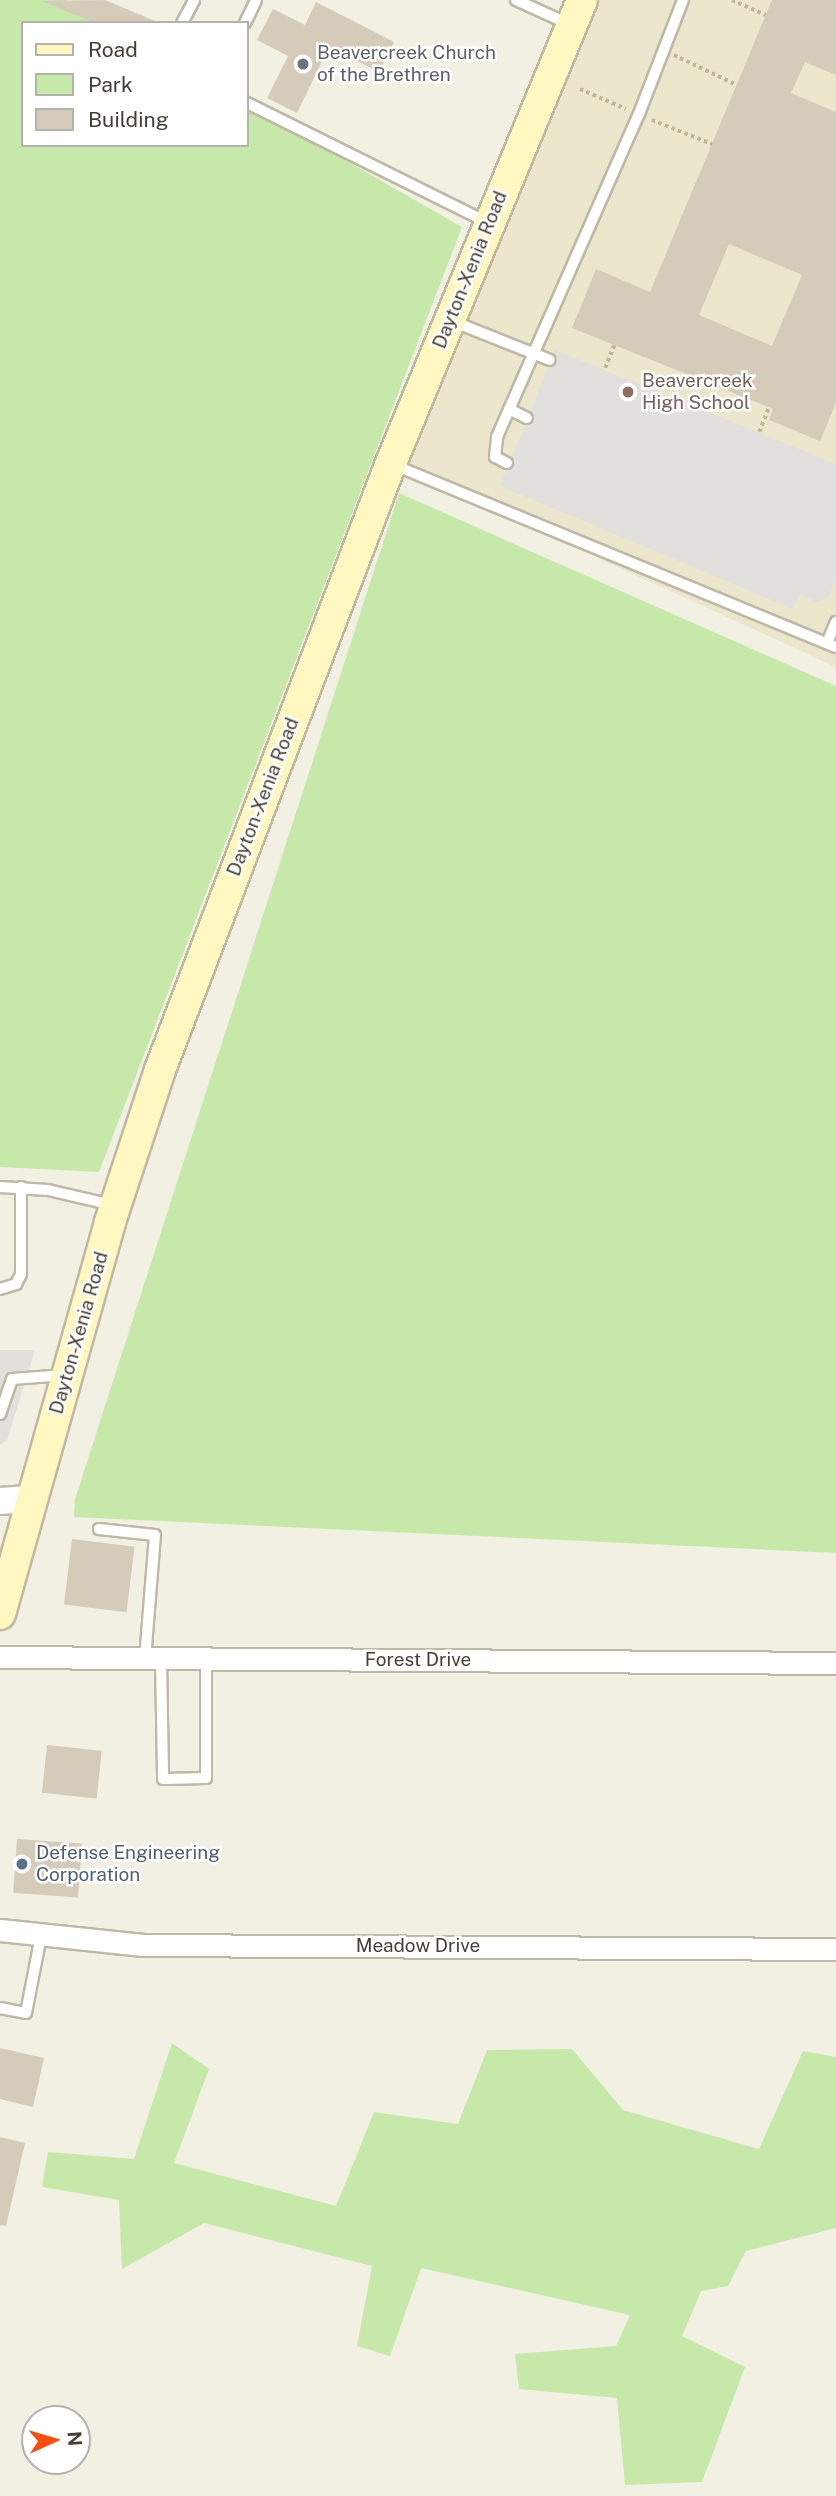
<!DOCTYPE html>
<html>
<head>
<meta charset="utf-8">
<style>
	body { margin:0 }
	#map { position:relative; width:836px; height:2496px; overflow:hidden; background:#f2efe3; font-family:"Public Sans",sans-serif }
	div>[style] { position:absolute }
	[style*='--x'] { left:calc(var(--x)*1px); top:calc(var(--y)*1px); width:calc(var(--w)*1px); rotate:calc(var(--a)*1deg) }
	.education>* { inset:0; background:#ece6cc }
	.green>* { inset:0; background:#c6e9a9 }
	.parking>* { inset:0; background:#e2e0dc }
	.building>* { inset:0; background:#d4ccb8; transform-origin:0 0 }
	.path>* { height:3.5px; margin-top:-1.75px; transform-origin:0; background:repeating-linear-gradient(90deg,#c0b696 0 3.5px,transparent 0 7px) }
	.roads { filter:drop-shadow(2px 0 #beb8a5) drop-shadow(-2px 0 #beb8a5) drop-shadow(0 2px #beb8a5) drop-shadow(0 -2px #beb8a5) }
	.service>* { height:10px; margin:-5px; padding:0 5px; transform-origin:5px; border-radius:5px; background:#fff }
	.minor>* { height:21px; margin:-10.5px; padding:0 10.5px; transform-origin:10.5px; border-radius:10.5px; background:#fff }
	.tertiary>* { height:26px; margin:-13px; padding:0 13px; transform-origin:13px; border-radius:13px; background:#fff }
	.secondary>* { height:30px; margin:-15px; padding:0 15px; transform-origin:15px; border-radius:15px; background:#fff6c0 }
	.dots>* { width:19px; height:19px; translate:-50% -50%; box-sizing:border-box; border:4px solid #fff; border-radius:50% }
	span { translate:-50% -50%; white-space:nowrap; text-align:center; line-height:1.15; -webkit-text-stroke:5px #fff; paint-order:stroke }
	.worship-label { font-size:19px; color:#5b616d }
	.left { translate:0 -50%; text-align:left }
	.street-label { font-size:19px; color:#443f33 }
	.education-label { font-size:19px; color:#785e54 }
	.service-label { font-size:19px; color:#4e5e75 }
	.legend { position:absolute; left:21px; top:21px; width:228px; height:126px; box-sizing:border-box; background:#fff; border:2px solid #b4b2ad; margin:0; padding:9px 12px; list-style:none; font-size:21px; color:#443f33 }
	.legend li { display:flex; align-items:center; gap:14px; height:35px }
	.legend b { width:35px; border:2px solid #b4b2ad }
	.north { position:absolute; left:21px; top:2405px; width:70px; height:70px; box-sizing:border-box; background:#fff; border:2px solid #b4b2ad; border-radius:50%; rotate:86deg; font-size:19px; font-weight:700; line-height:28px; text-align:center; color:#443f33 }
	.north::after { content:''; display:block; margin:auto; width:24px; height:32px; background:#ff4a0d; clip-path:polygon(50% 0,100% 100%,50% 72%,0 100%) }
</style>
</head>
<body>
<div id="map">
	<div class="education">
		<div style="clip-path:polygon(582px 0,836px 0,836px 667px,391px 463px)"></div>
	</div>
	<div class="green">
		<div style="clip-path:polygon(0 0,66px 0,105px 23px,23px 23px,23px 145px,247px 145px,247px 104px,462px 227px,99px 1172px,0 1167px)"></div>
		<div style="clip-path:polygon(399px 493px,836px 686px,836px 1553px,74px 1517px,75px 1499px)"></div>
		<div style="clip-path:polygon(172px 2043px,209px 2069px,174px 2163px,336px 2206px,374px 2112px,458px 2124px,487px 2050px,572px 2049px,623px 2110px,759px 2149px,803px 2051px,836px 2057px,836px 2228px,746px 2251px,728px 2286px,701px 2291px,682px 2336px,745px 2367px,702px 2482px,625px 2485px,617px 2398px,519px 2389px,515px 2354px,616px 2346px,630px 2315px,421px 2268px,390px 2356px,357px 2346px,372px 2266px,204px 2223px,122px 2269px,119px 2200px,42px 2187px,48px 2152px,134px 2159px)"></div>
	</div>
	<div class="parking">
		<div style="clip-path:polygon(555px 350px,836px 464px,836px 580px,828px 598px,816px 602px,800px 594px,793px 609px,500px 486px)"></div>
		<div style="clip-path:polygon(0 1350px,35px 1350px,7px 1440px,0 1445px)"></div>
	</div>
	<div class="building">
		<div style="clip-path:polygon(105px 0,160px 23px,96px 23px,41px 1px)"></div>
		<div style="clip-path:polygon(evenodd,772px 0,836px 0,836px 75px,805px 62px,791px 93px,836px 112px,836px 403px,820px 441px,769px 420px,773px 409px,572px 328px,596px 269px,650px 292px,772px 0,729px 244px,802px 275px,772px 346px,699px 315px,729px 244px)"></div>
		<div style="clip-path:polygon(316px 2px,394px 42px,379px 72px,329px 47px,297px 113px,267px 98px,288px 56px,257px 40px,273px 9px,305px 25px)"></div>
		<div style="left:72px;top:1539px;width:63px;height:66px;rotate:7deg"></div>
		<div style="left:47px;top:1745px;width:55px;height:48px;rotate:6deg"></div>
		<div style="left:17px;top:1839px;width:65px;height:54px;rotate:4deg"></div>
		<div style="clip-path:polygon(0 2048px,44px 2058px,33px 2107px,0 2099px)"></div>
		<div style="clip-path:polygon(0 2137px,25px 2143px,6px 2226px,0 2225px)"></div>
	</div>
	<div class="path">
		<div style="--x:732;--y:0;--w:37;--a:24"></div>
		<div style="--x:674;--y:55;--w:70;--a:25.5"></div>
		<div style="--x:580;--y:89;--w:50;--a:23.5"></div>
		<div style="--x:652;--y:120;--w:65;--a:21.8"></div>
		<div style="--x:605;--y:368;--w:24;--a:-68"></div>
		<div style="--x:759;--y:432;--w:27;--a:-68"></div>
	</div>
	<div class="roads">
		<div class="service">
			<div style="--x:516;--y:0;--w:60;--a:24.4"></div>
			<div style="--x:182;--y:23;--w:26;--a:-62"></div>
			<div style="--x:245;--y:23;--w:25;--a:-64"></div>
			<div style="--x:247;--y:103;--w:268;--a:26.4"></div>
			<div style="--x:452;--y:321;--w:105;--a:21.7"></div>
			<div style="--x:509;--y:409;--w:20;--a:27"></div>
			<div style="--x:507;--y:463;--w:13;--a:-153"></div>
			<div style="--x:495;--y:457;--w:20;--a:-84"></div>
			<div style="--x:497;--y:437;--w:353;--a:-66.3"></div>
			<div style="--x:639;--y:114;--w:122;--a:-68.9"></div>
			<div style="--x:394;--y:465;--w:478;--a:22.4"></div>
			<div style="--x:827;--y:643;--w:23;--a:-67"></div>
			<div style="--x:0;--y:1187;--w:48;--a:3.6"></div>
			<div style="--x:48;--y:1190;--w:67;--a:13"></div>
			<div style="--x:0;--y:1289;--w:17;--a:-17"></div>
			<div style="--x:16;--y:1284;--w:11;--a:-63"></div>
			<div style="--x:21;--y:1274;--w:87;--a:-90"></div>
			<div style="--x:0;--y:1414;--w:37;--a:-71"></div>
			<div style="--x:12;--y:1379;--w:53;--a:-4.3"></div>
			<div style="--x:99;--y:1529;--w:56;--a:6.1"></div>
			<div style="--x:155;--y:1535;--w:124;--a:94.6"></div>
			<div style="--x:161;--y:1659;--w:120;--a:89"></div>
			<div style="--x:163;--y:1779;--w:43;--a:-1.3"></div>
			<div style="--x:206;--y:1778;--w:119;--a:-90"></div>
			<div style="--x:0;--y:2008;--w:26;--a:11"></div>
			<div style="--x:26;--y:2013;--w:78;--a:-79"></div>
		</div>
		<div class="minor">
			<div style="--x:0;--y:1657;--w:836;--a:0.41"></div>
			<div style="--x:0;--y:1930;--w:144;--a:6"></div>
			<div style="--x:143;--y:1945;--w:693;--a:0.33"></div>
		</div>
		<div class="tertiary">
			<div style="--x:0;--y:1501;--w:32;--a:-4"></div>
		</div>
		<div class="secondary">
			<div style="--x:0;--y:1614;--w:407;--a:-74.3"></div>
			<div style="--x:110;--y:1222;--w:160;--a:-71.8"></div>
			<div style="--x:160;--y:1070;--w:649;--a:-69.17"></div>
			<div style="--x:391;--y:463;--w:501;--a:-67.58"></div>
		</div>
	</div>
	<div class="dots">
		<div style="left:303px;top:64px;background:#6b7280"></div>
		<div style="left:628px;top:392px;background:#8d6e63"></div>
		<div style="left:22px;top:1864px;background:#5c6f8a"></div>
	</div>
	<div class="worship-label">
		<span class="left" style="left:317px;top:64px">Beavercreek Church<br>of the Brethren</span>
	</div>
	<div class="street-label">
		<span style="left:470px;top:270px;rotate:-68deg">Dayton-Xenia Road</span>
		<span style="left:263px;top:797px;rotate:-69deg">Dayton-Xenia Road</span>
		<span style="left:79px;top:1333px;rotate:-74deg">Dayton-Xenia Road</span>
		<span style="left:418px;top:1660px">Forest Drive</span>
		<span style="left:418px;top:1946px">Meadow Drive</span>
	</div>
	<div class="education-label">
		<span class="left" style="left:642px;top:392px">Beavercreek<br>High School</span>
	</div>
	<div class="service-label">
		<span class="left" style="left:36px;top:1864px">Defense Engineering<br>Corporation</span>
	</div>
	<ul class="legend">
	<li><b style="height:9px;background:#fff6c0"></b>Road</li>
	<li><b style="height:19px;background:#c6e9a9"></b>Park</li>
	<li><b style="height:19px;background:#d4ccb8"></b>Building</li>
	</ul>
	<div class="north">N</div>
</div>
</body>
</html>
